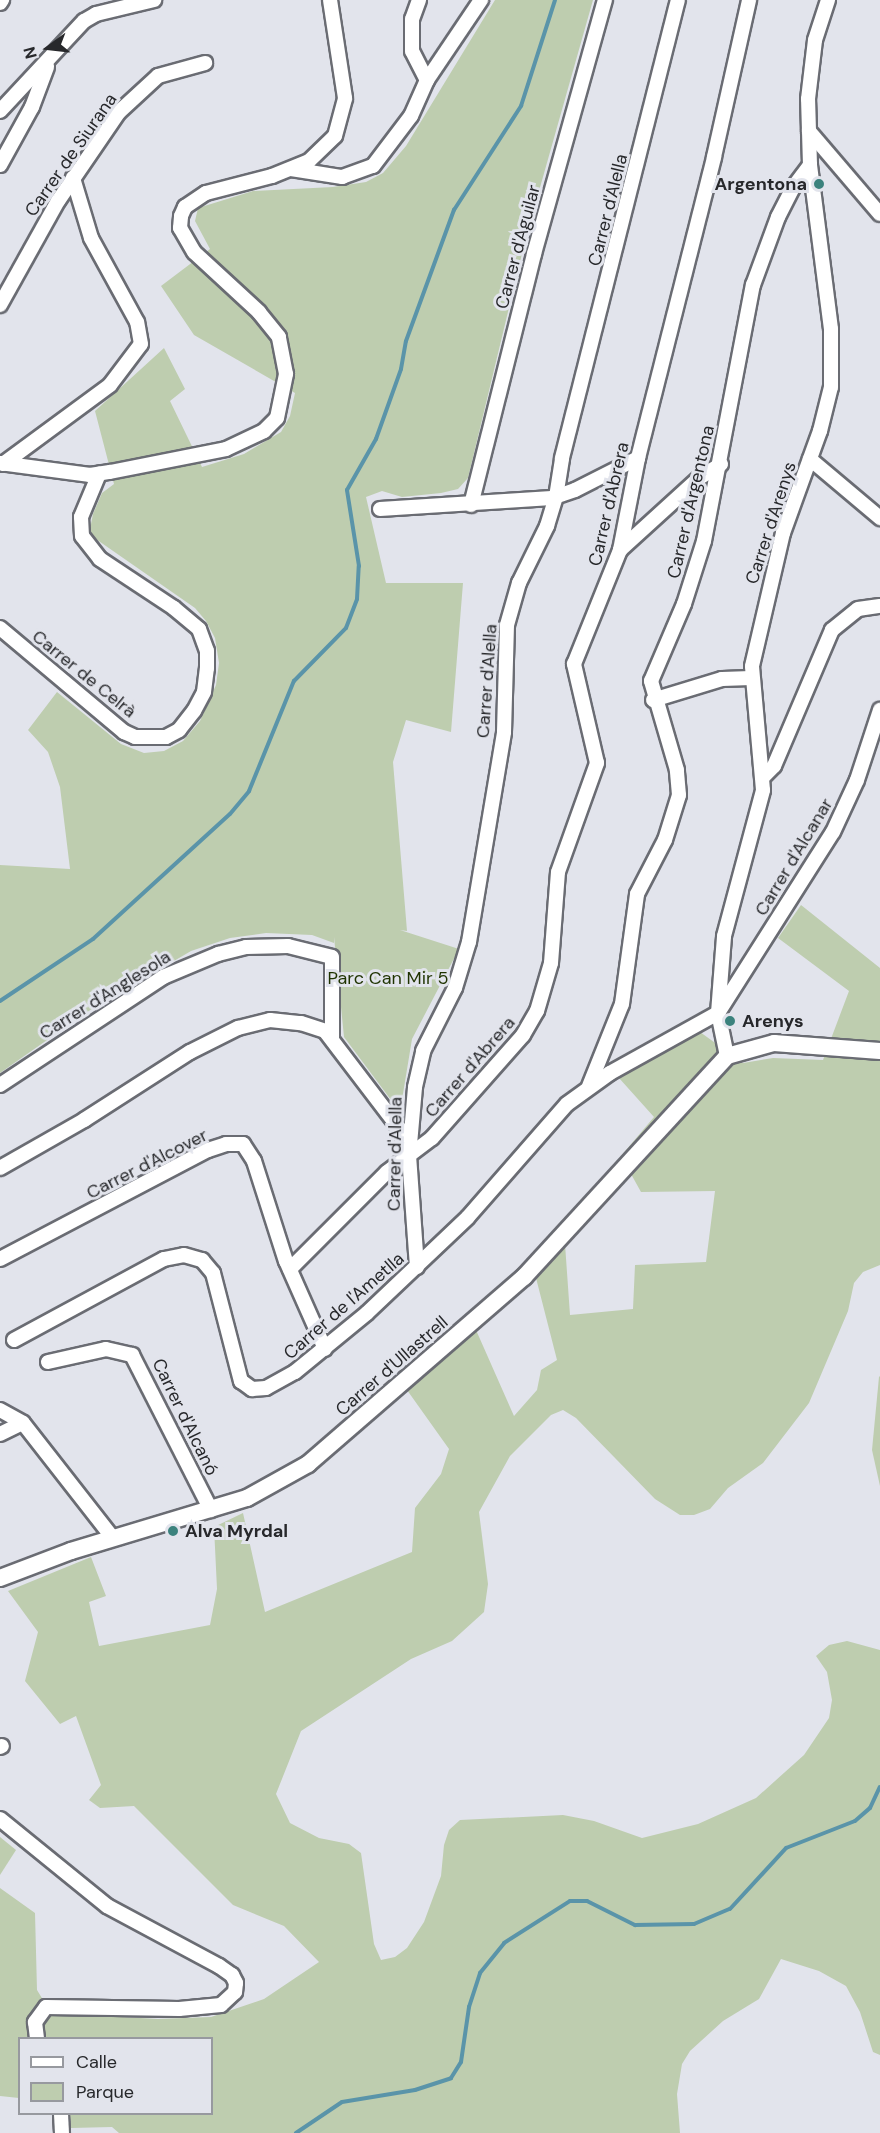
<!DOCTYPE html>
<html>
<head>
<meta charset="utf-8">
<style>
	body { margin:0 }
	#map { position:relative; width:880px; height:2133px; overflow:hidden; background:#e2e4ec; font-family:"DM Sans",sans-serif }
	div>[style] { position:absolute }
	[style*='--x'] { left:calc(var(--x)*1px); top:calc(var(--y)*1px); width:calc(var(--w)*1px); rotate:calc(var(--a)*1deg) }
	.green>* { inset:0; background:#becdaf }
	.stream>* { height:4px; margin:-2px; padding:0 2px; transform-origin:2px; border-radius:2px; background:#5a94a9 }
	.roads { filter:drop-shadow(2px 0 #6a6c73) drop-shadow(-2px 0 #6a6c73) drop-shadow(0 2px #6a6c73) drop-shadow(0 -2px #6a6c73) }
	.minor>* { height:14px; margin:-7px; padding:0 7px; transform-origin:7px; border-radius:7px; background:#fff }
	.tertiary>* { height:16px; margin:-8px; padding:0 8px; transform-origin:8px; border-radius:8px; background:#fff }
	.dots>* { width:16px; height:16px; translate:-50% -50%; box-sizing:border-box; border:3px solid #e2e4ec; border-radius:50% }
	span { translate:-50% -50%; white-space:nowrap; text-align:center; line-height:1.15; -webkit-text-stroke:6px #e2e4ec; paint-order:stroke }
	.street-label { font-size:18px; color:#27282b }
	.poi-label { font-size:18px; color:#27282b; font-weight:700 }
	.right { translate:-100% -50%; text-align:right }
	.left { translate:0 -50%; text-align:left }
	.park-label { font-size:18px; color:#1f3300 }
	.legend { position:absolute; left:18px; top:2037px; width:195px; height:78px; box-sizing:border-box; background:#e2e4ec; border:2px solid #97999f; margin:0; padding:8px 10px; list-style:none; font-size:18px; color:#27282b }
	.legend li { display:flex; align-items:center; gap:12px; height:30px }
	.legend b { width:30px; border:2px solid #97999f }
	.north { position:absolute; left:18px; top:18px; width:60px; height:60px; -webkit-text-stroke:4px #e2e4ec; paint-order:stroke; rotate:255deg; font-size:16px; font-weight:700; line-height:24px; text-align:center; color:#27282b }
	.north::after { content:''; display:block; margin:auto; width:21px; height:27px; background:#27282b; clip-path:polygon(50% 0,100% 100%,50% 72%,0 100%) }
</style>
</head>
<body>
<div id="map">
	<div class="green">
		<div style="clip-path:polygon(495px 0,593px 0,526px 237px,468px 478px,458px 489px,441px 493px,402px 497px,382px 491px,366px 497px,386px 583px,463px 583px,451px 732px,406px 720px,393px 762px,407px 931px,400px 930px,459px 949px,412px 1039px,400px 1112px,344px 1037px,334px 937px,334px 943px,312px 935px,266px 933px,230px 938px,191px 951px,87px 1012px,0 1073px,0 865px,70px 869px,60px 787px,48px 752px,28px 730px,57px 692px,121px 744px,144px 753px,164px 751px,183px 741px,200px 721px,216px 685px,219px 663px,215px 638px,206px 621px,195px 608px,93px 537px,90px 529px,93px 514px,102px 493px,114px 484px,95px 411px,164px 348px,185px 389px,170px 401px,202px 467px,244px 454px,281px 432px,290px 416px,295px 393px,194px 335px,161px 286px,210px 249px,195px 221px,198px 208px,253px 191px,333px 187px,366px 182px,383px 173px,406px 146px)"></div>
		<div style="clip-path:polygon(801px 905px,880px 968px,880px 1265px,863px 1272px,854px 1283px,848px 1311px,809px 1403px,763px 1463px,728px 1488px,710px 1509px,694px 1515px,680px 1515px,655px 1499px,576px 1418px,563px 1410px,551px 1415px,510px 1456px,479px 1512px,488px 1584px,484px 1612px,452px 1641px,411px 1659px,301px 1731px,276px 1794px,290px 1823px,319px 1838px,349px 1844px,361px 1853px,374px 1944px,381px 1960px,395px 1957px,407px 1948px,424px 1922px,441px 1876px,444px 1845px,449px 1830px,460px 1820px,563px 1815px,594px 1821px,642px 1838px,698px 1824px,756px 1798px,804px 1755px,829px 1718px,832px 1700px,827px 1672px,816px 1656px,829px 1645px,847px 1641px,880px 1650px,880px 2055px,873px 2052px,860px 2012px,846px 1986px,819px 1971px,781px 1959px,759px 1999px,723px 2021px,690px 2051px,682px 2064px,677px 2094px,680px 2133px,119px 2133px,112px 2127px,71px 2128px,70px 2114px,212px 2114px,212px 2038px,20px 2038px,19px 2098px,0 2096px,0 1888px,35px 1913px,37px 1990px,51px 2013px,158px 2019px,211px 2017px,264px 1999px,319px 1962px,284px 1926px,233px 1905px,134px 1806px,100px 1808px,89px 1800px,101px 1785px,76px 1716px,60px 1724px,25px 1681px,38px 1632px,8px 1591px,91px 1557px,106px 1596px,89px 1602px,99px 1646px,210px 1625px,217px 1589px,214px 1527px,243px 1513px,265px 1612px,412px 1552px,415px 1508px,441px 1474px,449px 1449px,407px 1390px,476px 1330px,514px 1416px,537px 1390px,541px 1370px,557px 1360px,536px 1278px,565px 1244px,570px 1315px,633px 1309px,635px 1265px,706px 1262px,715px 1191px,641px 1192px,621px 1156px,654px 1117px,619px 1078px,700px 1032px,743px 1063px,773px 1058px,823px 1060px,849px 991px,778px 938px)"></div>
		<div style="clip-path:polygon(879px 1377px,880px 1376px,880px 1486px,872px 1450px)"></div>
		<div style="clip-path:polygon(0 1837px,16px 1850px,0 1875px)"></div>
	</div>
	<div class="stream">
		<div style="--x:0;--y:1001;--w:112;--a:-33.7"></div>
		<div style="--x:93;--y:939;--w:185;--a:-42.4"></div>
		<div style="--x:230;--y:814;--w:30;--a:-50"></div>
		<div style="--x:249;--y:791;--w:119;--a:-67.8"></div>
		<div style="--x:294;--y:681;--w:74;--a:-45.5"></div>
		<div style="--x:346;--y:628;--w:31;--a:-69"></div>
		<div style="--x:357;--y:599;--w:33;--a:-87"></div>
		<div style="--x:359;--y:566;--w:77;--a:-99"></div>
		<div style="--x:347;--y:490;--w:59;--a:-60.4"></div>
		<div style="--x:376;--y:439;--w:74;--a:-70.3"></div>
		<div style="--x:401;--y:369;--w:28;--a:-80"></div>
		<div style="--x:406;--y:341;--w:140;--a:-69.9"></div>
		<div style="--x:454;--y:210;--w:124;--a:-57.2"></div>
		<div style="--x:521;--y:106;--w:111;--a:-72.2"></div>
		<div style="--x:296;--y:2133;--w:55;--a:-34"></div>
		<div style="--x:342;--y:2102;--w:74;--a:-9.3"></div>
		<div style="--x:415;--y:2090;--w:38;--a:-18"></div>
		<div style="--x:451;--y:2078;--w:19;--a:-58"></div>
		<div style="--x:461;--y:2062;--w:56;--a:-81.7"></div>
		<div style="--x:469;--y:2007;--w:36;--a:-72"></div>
		<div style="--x:480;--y:1973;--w:38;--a:-51"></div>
		<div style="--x:504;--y:1943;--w:78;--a:-32.5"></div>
		<div style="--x:570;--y:1901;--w:17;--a:0"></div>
		<div style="--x:587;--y:1901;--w:54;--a:26.6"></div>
		<div style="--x:635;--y:1925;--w:59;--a:-1"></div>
		<div style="--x:694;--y:1924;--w:39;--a:-23"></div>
		<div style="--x:730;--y:1909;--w:83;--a:-47.4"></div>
		<div style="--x:786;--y:1848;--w:74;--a:-21.4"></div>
		<div style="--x:855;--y:1821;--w:20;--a:-41"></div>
		<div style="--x:870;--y:1808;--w:23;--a:-65"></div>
	</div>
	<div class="roads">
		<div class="minor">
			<div style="--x:419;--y:0;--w:20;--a:110"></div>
			<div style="--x:412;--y:19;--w:32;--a:90"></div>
			<div style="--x:412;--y:51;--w:33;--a:63"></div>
			<div style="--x:0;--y:3;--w:4;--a:-56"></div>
			<div style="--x:0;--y:111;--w:123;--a:-47"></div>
			<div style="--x:84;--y:21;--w:14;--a:-30"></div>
			<div style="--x:96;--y:14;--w:60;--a:-13.6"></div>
			<div style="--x:809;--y:131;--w:109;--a:49.5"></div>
			<div style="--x:0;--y:165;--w:66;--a:-61.1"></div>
			<div style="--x:32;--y:107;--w:43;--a:-69.4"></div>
			<div style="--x:291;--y:169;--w:52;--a:8.9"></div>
			<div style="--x:342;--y:177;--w:33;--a:-20"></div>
			<div style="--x:373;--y:166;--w:63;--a:-52.8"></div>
			<div style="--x:411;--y:116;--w:39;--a:-66"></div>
			<div style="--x:427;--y:80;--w:97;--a:-56"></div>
			<div style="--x:0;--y:305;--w:119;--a:-60.9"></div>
			<div style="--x:58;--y:201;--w:108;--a:-55.6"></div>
			<div style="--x:119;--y:112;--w:53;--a:-42.7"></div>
			<div style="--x:158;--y:76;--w:49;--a:-15.5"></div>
			<div style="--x:810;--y:459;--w:92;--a:40.1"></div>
			<div style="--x:0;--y:463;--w:91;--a:7.6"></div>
			<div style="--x:90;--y:475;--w:20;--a:-9"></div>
			<div style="--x:110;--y:472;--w:118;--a:-11.2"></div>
			<div style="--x:226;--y:449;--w:42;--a:-25.3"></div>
			<div style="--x:264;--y:431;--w:18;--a:-45"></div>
			<div style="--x:277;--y:418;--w:45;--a:-78.4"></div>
			<div style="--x:286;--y:374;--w:38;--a:-101"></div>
			<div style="--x:279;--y:337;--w:32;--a:-129"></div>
			<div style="--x:259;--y:312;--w:88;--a:-137.3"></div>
			<div style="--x:194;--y:252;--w:28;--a:-120"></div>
			<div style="--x:180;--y:228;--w:12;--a:-85"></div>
			<div style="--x:181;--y:216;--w:10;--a:-66"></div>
			<div style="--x:185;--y:207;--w:25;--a:-34"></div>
			<div style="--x:206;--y:193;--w:68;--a:-14.4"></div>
			<div style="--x:272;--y:176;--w:40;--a:-22"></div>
			<div style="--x:309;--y:161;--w:36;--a:-44"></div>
			<div style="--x:335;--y:136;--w:39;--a:-75"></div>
			<div style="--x:345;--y:98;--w:99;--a:-98.7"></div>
			<div style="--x:3;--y:464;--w:133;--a:-36.4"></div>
			<div style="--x:110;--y:385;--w:51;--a:-52.9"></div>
			<div style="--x:141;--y:344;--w:22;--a:-100"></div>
			<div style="--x:137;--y:322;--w:96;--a:-118.7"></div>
			<div style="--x:91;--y:238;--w:63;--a:-106.7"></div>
			<div style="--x:471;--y:505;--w:259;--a:-75.9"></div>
			<div style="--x:534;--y:254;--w:264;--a:-74.4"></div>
			<div style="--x:380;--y:509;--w:172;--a:-3.7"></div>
			<div style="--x:552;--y:498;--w:24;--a:-19"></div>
			<div style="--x:575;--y:490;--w:71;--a:-26.9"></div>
			<div style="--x:620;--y:550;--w:107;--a:-42.3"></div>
			<div style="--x:699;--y:478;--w:26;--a:-32"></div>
			<div style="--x:0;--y:628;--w:162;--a:40"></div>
			<div style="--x:124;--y:732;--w:12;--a:24"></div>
			<div style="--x:135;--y:737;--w:31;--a:0"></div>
			<div style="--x:166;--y:737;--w:15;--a:-28"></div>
			<div style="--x:179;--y:730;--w:24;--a:-52"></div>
			<div style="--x:194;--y:711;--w:21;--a:-62"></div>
			<div style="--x:204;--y:692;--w:24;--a:-83"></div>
			<div style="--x:207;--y:668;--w:17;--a:-90"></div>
			<div style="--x:207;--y:651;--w:23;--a:-110"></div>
			<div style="--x:199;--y:629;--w:33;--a:-140"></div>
			<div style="--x:174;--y:608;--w:89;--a:-146.5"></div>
			<div style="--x:100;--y:559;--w:29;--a:-128"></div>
			<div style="--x:82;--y:536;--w:19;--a:-93"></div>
			<div style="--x:81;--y:517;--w:47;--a:-67.3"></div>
			<div style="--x:653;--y:700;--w:72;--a:-16.9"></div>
			<div style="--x:722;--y:679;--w:29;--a:-2"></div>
			<div style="--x:764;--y:776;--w:14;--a:-45"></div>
			<div style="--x:774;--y:766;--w:148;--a:-66.9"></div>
			<div style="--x:832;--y:630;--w:33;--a:-39"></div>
			<div style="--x:858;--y:609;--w:22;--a:-8"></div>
			<div style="--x:727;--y:1056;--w:44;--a:-101.8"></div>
			<div style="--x:718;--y:1013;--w:77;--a:-85.5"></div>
			<div style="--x:724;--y:936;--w:151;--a:-75"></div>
			<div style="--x:763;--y:790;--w:124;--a:-95.1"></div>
			<div style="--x:752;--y:666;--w:137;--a:-76.9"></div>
			<div style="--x:783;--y:533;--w:109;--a:-70.1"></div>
			<div style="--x:820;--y:431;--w:45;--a:-76"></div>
			<div style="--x:831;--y:387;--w:58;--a:-90"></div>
			<div style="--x:831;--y:329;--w:165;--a:-97.3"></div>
			<div style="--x:810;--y:165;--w:66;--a:-91.7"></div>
			<div style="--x:808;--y:99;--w:59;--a:-83.2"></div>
			<div style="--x:815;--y:40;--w:42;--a:-72"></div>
			<div style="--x:0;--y:1085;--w:196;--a:-33.5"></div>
			<div style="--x:163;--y:977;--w:60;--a:-22.7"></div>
			<div style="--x:218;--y:954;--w:29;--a:-14"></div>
			<div style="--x:246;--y:947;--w:42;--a:-1.4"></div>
			<div style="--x:288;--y:946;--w:45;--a:14"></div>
			<div style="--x:332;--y:957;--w:81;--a:90"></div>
			<div style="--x:589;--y:1086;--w:88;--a:-68.1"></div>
			<div style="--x:622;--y:1004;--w:111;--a:-82.2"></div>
			<div style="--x:637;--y:894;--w:61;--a:-62.6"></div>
			<div style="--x:665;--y:840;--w:47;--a:-72.7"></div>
			<div style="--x:679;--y:795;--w:25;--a:-95"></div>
			<div style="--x:677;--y:770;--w:93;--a:-106.3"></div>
			<div style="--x:651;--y:681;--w:84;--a:-66.8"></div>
			<div style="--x:684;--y:604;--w:66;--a:-72.4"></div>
			<div style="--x:704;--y:541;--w:261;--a:-79.2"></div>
			<div style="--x:753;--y:285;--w:72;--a:-69.8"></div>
			<div style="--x:778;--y:217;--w:31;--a:-63"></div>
			<div style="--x:792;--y:189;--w:30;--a:-53"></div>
			<div style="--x:0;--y:1168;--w:97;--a:-29.7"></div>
			<div style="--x:84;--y:1120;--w:126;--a:-32.7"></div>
			<div style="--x:190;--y:1052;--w:54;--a:-26.6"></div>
			<div style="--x:238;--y:1028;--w:33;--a:-14"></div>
			<div style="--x:270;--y:1020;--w:31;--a:6"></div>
			<div style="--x:301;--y:1023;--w:25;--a:18"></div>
			<div style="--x:325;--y:1031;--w:122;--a:52.7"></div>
			<div style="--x:399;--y:1128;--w:21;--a:71"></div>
			<div style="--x:0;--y:1259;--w:235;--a:-27.7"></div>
			<div style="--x:208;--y:1150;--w:19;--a:-18"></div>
			<div style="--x:226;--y:1144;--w:17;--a:0"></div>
			<div style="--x:243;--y:1144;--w:20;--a:57"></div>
			<div style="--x:254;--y:1161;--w:105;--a:72.3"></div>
			<div style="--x:286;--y:1261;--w:96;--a:66.1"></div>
			<div style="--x:417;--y:1267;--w:111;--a:-94.1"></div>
			<div style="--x:409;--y:1156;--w:69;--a:-85"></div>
			<div style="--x:415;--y:1087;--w:37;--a:-77"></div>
			<div style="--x:423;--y:1051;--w:71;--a:-63.1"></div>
			<div style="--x:455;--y:988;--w:48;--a:-73.1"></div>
			<div style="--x:469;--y:942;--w:213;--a:-80.5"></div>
			<div style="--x:504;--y:732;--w:107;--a:-88.4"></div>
			<div style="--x:507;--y:625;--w:44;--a:-74.1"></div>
			<div style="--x:519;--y:583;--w:64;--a:-63.8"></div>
			<div style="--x:547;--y:526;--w:30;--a:-73"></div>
			<div style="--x:556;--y:497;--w:39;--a:-81"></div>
			<div style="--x:562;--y:458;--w:472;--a:-75.8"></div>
			<div style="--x:290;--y:1269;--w:137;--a:-45"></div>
			<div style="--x:387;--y:1172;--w:56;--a:-37.1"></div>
			<div style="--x:432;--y:1138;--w:137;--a:-48.5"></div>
			<div style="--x:523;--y:1035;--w:28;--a:-60"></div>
			<div style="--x:537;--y:1011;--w:50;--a:-73.7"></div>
			<div style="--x:551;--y:963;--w:91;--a:-85.6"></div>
			<div style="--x:558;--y:872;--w:116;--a:-70.3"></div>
			<div style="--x:597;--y:763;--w:102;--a:-103.1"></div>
			<div style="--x:574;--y:664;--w:123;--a:-68"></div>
			<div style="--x:620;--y:550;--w:94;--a:-78.9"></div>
			<div style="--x:638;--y:458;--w:310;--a:-75.8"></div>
			<div style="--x:714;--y:157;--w:161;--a:-77.4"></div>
			<div style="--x:14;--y:1340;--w:170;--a:-28.4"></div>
			<div style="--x:164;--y:1259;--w:20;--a:-11"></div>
			<div style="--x:184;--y:1255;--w:19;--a:16"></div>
			<div style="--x:202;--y:1260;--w:17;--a:50"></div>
			<div style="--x:213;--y:1273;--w:112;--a:75.5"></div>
			<div style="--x:241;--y:1381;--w:14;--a:36"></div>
			<div style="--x:252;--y:1389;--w:14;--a:-4"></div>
			<div style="--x:266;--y:1388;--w:33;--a:-29"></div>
			<div style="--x:295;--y:1372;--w:93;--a:-39.3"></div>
			<div style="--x:367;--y:1313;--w:139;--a:-43.5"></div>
			<div style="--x:468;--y:1217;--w:150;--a:-48.8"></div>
			<div style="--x:567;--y:1104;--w:53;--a:-35.8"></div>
			<div style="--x:610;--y:1073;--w:124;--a:-29.1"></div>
			<div style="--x:718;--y:1013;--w:214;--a:-57.6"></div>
			<div style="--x:833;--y:832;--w:57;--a:-65.2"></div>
			<div style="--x:857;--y:780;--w:74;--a:-71.8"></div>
			<div style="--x:48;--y:1362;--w:59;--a:-12.6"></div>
			<div style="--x:106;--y:1349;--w:27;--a:13"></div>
			<div style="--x:132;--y:1355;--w:174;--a:63"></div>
			<div style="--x:0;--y:1410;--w:26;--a:29"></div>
			<div style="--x:0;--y:1434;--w:25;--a:-26"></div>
			<div style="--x:23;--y:1423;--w:146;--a:52"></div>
			<div style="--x:0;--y:1747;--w:2;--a:-27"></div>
			<div style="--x:0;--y:1819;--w:138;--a:39.1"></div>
			<div style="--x:107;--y:1906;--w:127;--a:28.2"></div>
			<div style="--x:219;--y:1966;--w:16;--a:35"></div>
			<div style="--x:232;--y:1975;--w:9;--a:63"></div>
			<div style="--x:236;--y:1983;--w:9;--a:96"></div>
			<div style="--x:235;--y:1992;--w:19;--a:137"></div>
			<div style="--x:221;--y:2005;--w:42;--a:174.6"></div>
			<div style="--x:179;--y:2009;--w:133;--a:-179.1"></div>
			<div style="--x:46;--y:2007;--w:19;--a:126"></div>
			<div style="--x:35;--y:2022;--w:16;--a:83"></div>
			<div style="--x:61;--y:2114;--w:19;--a:87"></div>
		</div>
		<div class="tertiary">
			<div style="--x:0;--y:1578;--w:76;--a:-20.8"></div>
			<div style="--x:71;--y:1551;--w:184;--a:-16.8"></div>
			<div style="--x:247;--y:1498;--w:70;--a:-29.1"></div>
			<div style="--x:308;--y:1464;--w:286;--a:-40.9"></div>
			<div style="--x:524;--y:1277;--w:300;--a:-47.4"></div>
			<div style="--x:727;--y:1056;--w:49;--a:-15.5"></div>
			<div style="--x:774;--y:1043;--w:106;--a:4.3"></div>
		</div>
	</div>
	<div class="dots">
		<div style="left:819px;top:184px;background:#3b827d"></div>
		<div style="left:730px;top:1021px;background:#3b827d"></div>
		<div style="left:173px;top:1531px;background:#3b827d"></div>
	</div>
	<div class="street-label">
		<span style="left:71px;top:155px;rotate:-55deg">Carrer de Siurana</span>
		<span style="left:608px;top:210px;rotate:-76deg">Carrer d'Alella</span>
		<span style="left:518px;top:247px;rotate:-75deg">Carrer d'Aguilar</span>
		<span style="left:691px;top:502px;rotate:-77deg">Carrer d'Argentona</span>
		<span style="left:609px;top:504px;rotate:-77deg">Carrer d'Abrera</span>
		<span style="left:771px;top:523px;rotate:-72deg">Carrer d'Arenys</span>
		<span style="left:84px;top:674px;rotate:39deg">Carrer de Celrà</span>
		<span style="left:487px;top:681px;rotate:-86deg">Carrer d'Alella</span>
		<span style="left:794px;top:857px;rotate:-59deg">Carrer d'Alcanar</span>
		<span style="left:105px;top:995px;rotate:-32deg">Carrer d'Anglesola</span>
		<span style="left:470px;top:1067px;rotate:-49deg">Carrer d'Abrera</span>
		<span style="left:395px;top:1154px;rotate:-89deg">Carrer d'Alella</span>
		<span style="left:147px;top:1164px;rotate:-27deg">Carrer d'Alcover</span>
		<span style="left:344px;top:1306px;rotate:-41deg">Carrer de l'Ametlla</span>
		<span style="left:392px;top:1366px;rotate:-41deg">Carrer d'Ullastrell</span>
		<span style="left:185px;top:1417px;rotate:64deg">Carrer d'Alcanó</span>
	</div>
	<div class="poi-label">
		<span class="right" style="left:807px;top:184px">Argentona</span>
		<span class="left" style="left:742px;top:1021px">Arenys</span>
		<span class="left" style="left:185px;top:1531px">Alva Myrdal</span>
	</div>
	<div class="park-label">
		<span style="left:388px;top:978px">Parc Can Mir 5</span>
	</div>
	<ul class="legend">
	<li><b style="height:8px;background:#fff"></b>Calle</li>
	<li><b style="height:16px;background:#becdaf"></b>Parque</li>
	</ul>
	<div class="north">N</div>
</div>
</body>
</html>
